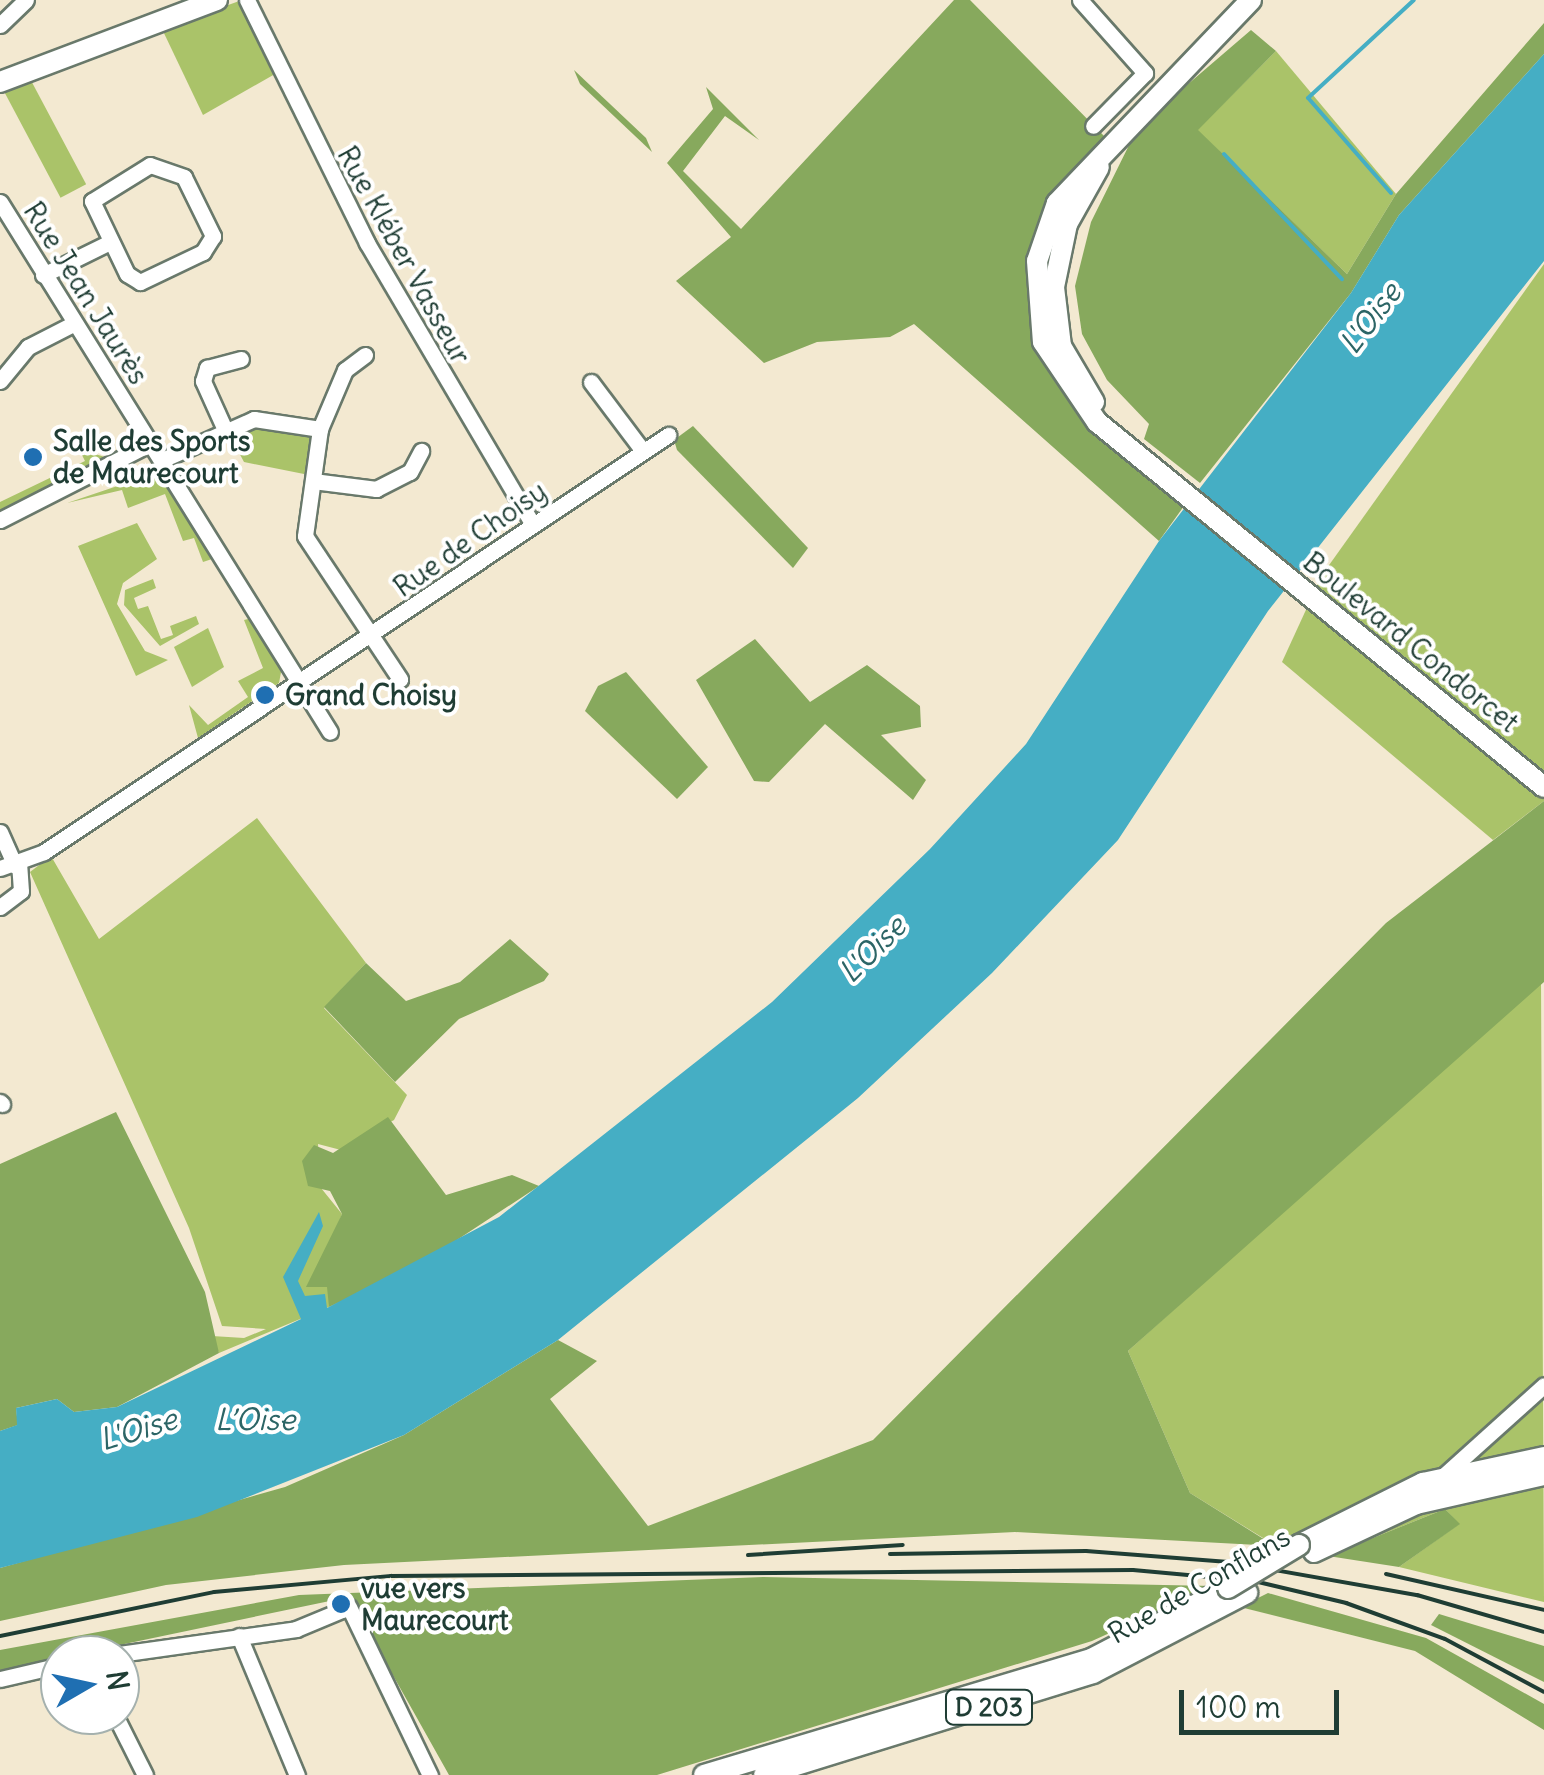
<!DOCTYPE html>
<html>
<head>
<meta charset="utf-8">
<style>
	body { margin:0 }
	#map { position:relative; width:1544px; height:1775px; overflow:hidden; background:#f3e9d1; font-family:Delius,sans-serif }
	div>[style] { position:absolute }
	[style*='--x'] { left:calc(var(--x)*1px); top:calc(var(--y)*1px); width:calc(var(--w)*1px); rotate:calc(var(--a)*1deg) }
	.green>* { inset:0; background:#aac369; transform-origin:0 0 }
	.forest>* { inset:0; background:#87a95d }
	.water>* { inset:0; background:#45aec4 }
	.stream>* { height:4px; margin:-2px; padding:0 2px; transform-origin:2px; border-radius:2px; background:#45aec4 }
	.roads { filter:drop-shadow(2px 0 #69796b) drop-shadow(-2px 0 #69796b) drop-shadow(0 2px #69796b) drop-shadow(0 -2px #69796b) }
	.minor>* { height:15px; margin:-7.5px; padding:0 7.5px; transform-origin:7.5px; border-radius:7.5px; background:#fff }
	.major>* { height:20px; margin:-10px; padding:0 10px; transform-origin:10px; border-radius:10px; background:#fff }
	.rail>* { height:4px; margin:-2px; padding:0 2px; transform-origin:2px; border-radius:2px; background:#1f3d34 }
	.bridges { filter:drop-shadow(2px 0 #69796b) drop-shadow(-2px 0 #69796b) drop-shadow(0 2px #69796b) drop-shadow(0 -2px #69796b) }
	.major-bridge>* { height:20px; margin:-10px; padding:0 10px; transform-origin:10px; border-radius:10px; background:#fff }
	.dots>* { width:28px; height:28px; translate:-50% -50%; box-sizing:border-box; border:5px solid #fff; border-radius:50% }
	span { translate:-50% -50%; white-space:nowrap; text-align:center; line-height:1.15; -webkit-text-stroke:8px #fff; paint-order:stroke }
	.shield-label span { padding:2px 8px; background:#fff; border:2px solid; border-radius:8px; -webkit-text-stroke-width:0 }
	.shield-label { font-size:25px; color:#1f3d34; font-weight:700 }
	.street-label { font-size:28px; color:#1f3d34 }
	.poi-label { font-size:28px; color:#1f3d34; font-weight:700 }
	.left { translate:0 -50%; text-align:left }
	.water-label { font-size:30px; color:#2c6566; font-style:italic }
	.north { position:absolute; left:40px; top:1635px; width:100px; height:100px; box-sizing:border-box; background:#fff; border:2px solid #a5b1ae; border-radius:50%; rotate:81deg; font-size:28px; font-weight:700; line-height:40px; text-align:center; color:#1f3d34 }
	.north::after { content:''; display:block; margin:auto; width:35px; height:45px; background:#1f6fb2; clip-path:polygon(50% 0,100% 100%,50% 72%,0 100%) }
	.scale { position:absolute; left:1179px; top:1690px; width:160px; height:45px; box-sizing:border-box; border:5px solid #1f3d34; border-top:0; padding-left:12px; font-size:30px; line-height:35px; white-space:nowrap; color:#1f3d34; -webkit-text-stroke:8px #fff; paint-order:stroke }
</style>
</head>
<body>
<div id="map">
	<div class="green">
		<div style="clip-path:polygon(242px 0,275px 74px,203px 115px,162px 29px)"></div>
		<div style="clip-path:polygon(1276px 51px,1396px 194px,1347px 274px,1197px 130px)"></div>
		<div style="left:27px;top:73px;width:126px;height:29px;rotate:62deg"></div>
		<div style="clip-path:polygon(1544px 264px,1544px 801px,1493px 840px,1282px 662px,1322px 575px)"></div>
		<div style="clip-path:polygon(249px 425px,314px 428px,307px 462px,314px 468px,304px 474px,244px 462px,229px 434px)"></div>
		<div style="clip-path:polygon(79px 449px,108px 458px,0 516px,0 502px,85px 461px)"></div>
		<div style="clip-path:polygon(156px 473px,162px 476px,212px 559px,203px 562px,194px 538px,183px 541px,165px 494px,128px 508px,122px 490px,67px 503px)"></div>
		<div style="clip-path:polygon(137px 523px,157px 559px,123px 583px,117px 604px,145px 651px,168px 660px,136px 676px,78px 546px)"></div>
		<div style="clip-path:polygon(153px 579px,156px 588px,134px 598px,138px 609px,148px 606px,161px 639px,173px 635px,170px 626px,196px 616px,199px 624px,160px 646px,124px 605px,125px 590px)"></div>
		<div style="clip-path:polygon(252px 618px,282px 667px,279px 683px,198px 738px,189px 705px,208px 725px,248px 697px,238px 681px,263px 668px,244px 620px)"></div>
		<div style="clip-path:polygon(208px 628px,224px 667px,192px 687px,174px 647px)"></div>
		<div style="clip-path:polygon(257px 818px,366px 963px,324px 1008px,407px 1095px,394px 1120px,341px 1150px,318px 1144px,321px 1188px,342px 1214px,329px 1250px,329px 1307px,219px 1353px,212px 1336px,244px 1338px,266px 1329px,222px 1326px,189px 1228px,30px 872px,51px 856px,99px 939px)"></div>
		<div style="clip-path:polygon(1541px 978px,1544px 1602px,1399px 1567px,1459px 1524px,1445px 1509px,1328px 1556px,1276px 1546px,1190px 1493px,1128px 1351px)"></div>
	</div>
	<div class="forest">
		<div style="clip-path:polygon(954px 0,970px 0,1105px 137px,1045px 214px,1042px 352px,1081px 416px,1184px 506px,1159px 541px,914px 324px,890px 337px,817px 342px,764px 363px,676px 281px,731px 237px,667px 163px,713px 109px,706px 87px,759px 140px,725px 116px,683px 171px,741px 229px)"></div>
		<div style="clip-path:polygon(1544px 23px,1544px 54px,1399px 215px,1351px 293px,1200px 483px,1144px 439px,1149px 424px,1107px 380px,1082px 334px,1075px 286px,1091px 222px,1138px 127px,1251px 30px,1276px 51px,1198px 130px,1347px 274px,1396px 194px)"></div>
		<div style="clip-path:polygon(574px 70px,646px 138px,652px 152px,580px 84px)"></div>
		<div style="clip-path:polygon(693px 426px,808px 548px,793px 568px,677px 450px,674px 440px)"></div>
		<div style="clip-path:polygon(755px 639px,810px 702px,867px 665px,920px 706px,921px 727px,881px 735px,926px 780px,913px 800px,825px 724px,769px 782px,754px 781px,696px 680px)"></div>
		<div style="clip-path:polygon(626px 672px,708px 767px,677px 799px,585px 711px,598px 686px)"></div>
		<div style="clip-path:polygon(1544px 801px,1544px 982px,1128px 1351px,1190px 1493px,1275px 1546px,1015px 1532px,344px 1565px,166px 1585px,0 1621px,0 1568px,285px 1487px,404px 1435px,558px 1340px,597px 1361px,550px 1399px,648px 1526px,873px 1440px,1386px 923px)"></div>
		<div style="clip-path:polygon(510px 939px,549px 974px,544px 981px,459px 1019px,395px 1082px,324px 1007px,366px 963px,406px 1001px,460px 982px)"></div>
		<div style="clip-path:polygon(116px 1112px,205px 1292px,219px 1353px,117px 1407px,74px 1412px,57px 1399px,16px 1408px,18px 1425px,0 1431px,0 1164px)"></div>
		<div style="clip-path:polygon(388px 1117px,446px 1195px,512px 1175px,539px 1186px,419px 1265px,329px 1307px,327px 1287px,306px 1287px,342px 1214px,330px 1191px,308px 1186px,302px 1161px,314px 1145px,333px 1153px)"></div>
		<div style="clip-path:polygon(1445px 1509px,1460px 1524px,1399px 1567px,1328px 1556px)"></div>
		<div style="clip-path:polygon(763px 1577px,1213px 1586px,1092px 1641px,657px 1775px,449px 1775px,349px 1597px,0 1670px,0 1650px,299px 1595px)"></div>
		<div style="clip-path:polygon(1268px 1593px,1426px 1638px,1544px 1704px,1544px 1730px,1415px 1651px,1240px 1607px)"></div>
		<div style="clip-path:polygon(1439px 1614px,1544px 1646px,1544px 1682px,1431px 1625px)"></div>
	</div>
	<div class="water">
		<div style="clip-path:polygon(1544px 54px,1544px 261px,1268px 611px,1118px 840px,992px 973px,858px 1098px,558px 1340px,404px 1435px,197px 1517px,0 1568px,0 1431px,17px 1425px,16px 1408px,57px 1399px,74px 1412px,117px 1407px,301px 1319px,283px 1277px,319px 1212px,323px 1226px,298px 1281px,305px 1296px,325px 1294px,327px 1308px,499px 1217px,772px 1002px,930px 849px,1026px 744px,1159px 541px,1351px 293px,1399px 215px)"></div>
	</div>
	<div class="stream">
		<div style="--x:1224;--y:154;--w:172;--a:46.7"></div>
		<div style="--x:1391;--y:193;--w:126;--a:-131.1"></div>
		<div style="--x:1308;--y:98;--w:144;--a:-42.8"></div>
	</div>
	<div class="roads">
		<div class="minor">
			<div style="--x:247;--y:0;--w:271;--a:63.7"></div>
			<div style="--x:367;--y:243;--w:327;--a:59.5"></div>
			<div style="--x:1080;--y:0;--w:98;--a:48.3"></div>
			<div style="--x:1145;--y:73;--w:74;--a:134.5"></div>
			<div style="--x:0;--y:25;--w:36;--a:-44"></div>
			<div style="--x:150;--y:165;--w:36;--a:19"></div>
			<div style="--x:184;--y:177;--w:66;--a:63.8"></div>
			<div style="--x:213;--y:236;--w:19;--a:122"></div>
			<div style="--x:203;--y:252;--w:70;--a:154.5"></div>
			<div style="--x:140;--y:282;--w:15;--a:-148"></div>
			<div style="--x:127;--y:274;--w:81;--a:-115.6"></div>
			<div style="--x:92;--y:201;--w:68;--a:-31.8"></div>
			<div style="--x:0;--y:202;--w:624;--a:58.09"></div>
			<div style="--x:43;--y:275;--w:75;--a:-26.2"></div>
			<div style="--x:365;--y:355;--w:25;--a:143"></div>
			<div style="--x:345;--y:370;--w:64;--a:113"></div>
			<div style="--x:320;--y:429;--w:108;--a:98"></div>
			<div style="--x:305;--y:536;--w:172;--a:56.4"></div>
			<div style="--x:0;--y:381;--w:44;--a:-50.5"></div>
			<div style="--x:28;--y:347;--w:51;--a:-27.1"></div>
			<div style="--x:591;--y:382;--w:86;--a:53"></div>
			<div style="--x:226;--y:432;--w:56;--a:-114.3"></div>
			<div style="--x:203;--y:381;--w:14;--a:-73"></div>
			<div style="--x:207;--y:368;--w:35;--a:-15"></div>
			<div style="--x:162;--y:460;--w:101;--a:-24"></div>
			<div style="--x:254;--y:419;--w:67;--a:8.6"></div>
			<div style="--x:313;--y:481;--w:64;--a:7.2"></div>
			<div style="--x:376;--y:489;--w:38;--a:-27"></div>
			<div style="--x:410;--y:472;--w:24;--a:-62"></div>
			<div style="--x:0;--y:520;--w:169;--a:-27"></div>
			<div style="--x:0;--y:832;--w:37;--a:66"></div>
			<div style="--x:0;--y:868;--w:47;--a:-20"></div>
			<div style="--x:44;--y:852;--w:751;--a:-33.75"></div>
			<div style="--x:0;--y:907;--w:26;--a:-37"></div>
			<div style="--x:21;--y:891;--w:26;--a:-94"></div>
			<div style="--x:0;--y:1102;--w:3;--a:45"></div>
			<div style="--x:1442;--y:1477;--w:137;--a:-42"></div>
			<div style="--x:239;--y:1636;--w:151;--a:67.4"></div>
			<div style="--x:112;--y:1655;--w:186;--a:-8"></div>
			<div style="--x:296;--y:1629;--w:57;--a:-22.5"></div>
			<div style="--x:349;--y:1607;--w:187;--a:64.3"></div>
			<div style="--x:0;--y:1679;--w:62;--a:-13.1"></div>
			<div style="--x:115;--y:1715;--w:67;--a:63.4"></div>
		</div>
		<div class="major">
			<div style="--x:1251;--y:0;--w:281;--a:133.7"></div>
			<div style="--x:1057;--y:203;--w:61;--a:109"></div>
			<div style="--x:1037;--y:261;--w:81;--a:85.8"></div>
			<div style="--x:1043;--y:342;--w:97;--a:56"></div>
			<div style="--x:1097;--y:422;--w:577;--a:39.23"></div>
			<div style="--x:0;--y:82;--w:232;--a:-20.7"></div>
			<div style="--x:1094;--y:402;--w:65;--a:-120.5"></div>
			<div style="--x:1061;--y:346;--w:59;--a:-96.8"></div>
			<div style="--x:1054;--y:287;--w:64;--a:-78.3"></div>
			<div style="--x:1067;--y:224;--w:65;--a:-60.7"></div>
			<div style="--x:1299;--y:1545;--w:139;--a:-26.6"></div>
			<div style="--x:1423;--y:1483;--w:124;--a:-12.1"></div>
			<div style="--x:1314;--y:1552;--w:113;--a:-25.2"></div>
			<div style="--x:1416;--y:1504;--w:131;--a:-12.8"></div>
			<div style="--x:704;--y:1775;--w:406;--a:-16.7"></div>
			<div style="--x:1093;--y:1658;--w:152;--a:-27.4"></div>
			<div style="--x:764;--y:1775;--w:344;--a:-17.2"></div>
			<div style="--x:1093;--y:1673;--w:174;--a:-27.5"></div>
		</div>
	</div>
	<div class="rail">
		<div style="--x:890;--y:1554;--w:196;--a:-0.9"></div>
		<div style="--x:1086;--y:1551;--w:143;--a:4.4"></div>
		<div style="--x:1229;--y:1562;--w:191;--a:10"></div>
		<div style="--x:1417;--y:1595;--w:132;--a:16.2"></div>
		<div style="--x:748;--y:1555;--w:155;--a:-3.7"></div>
		<div style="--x:1386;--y:1574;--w:162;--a:12.8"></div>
		<div style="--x:0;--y:1636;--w:218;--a:-11.6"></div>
		<div style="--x:214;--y:1592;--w:178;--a:-5.2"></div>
		<div style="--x:391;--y:1576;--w:742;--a:-0.46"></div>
		<div style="--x:1133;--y:1570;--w:121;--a:5.2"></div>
		<div style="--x:1254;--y:1581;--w:95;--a:13.4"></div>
		<div style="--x:1346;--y:1603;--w:105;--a:20"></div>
		<div style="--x:1445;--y:1639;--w:112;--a:28.2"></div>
	</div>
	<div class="bridges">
		<div class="major-bridge">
			<div style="--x:1228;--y:1588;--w:83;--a:-31.2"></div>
		</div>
	</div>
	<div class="dots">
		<div style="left:33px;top:457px;background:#1f6fb2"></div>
		<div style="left:265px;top:695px;background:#1f6fb2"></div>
		<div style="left:341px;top:1604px;background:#1f6fb2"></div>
	</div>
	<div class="shield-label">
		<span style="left:989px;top:1707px">D 203</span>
	</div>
	<div class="street-label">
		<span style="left:404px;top:255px;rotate:61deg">Rue Kléber Vasseur</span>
		<span style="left:86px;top:293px;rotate:58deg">Rue Jean Jaurès</span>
		<span style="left:470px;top:539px;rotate:-35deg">Rue de Choisy</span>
		<span style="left:1411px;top:642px;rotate:39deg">Boulevard Condorcet</span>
		<span style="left:1199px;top:1585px;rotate:-30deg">Rue de Conflans</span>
	</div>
	<div class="poi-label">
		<span class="left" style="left:53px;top:457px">Salle des Sports<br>de Maurecourt</span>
		<span class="left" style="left:285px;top:695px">Grand Choisy</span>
		<span class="left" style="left:361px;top:1604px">vue vers<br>Maurecourt</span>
	</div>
	<div class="water-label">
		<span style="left:1370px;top:318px;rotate:-53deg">L'Oise</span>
		<span style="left:872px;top:949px;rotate:-45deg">L'Oise</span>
		<span style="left:255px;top:1419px">L’Oise</span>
		<span style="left:138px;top:1429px;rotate:-17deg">L'Oise</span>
	</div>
	<div class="north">N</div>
	<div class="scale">100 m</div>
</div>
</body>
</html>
